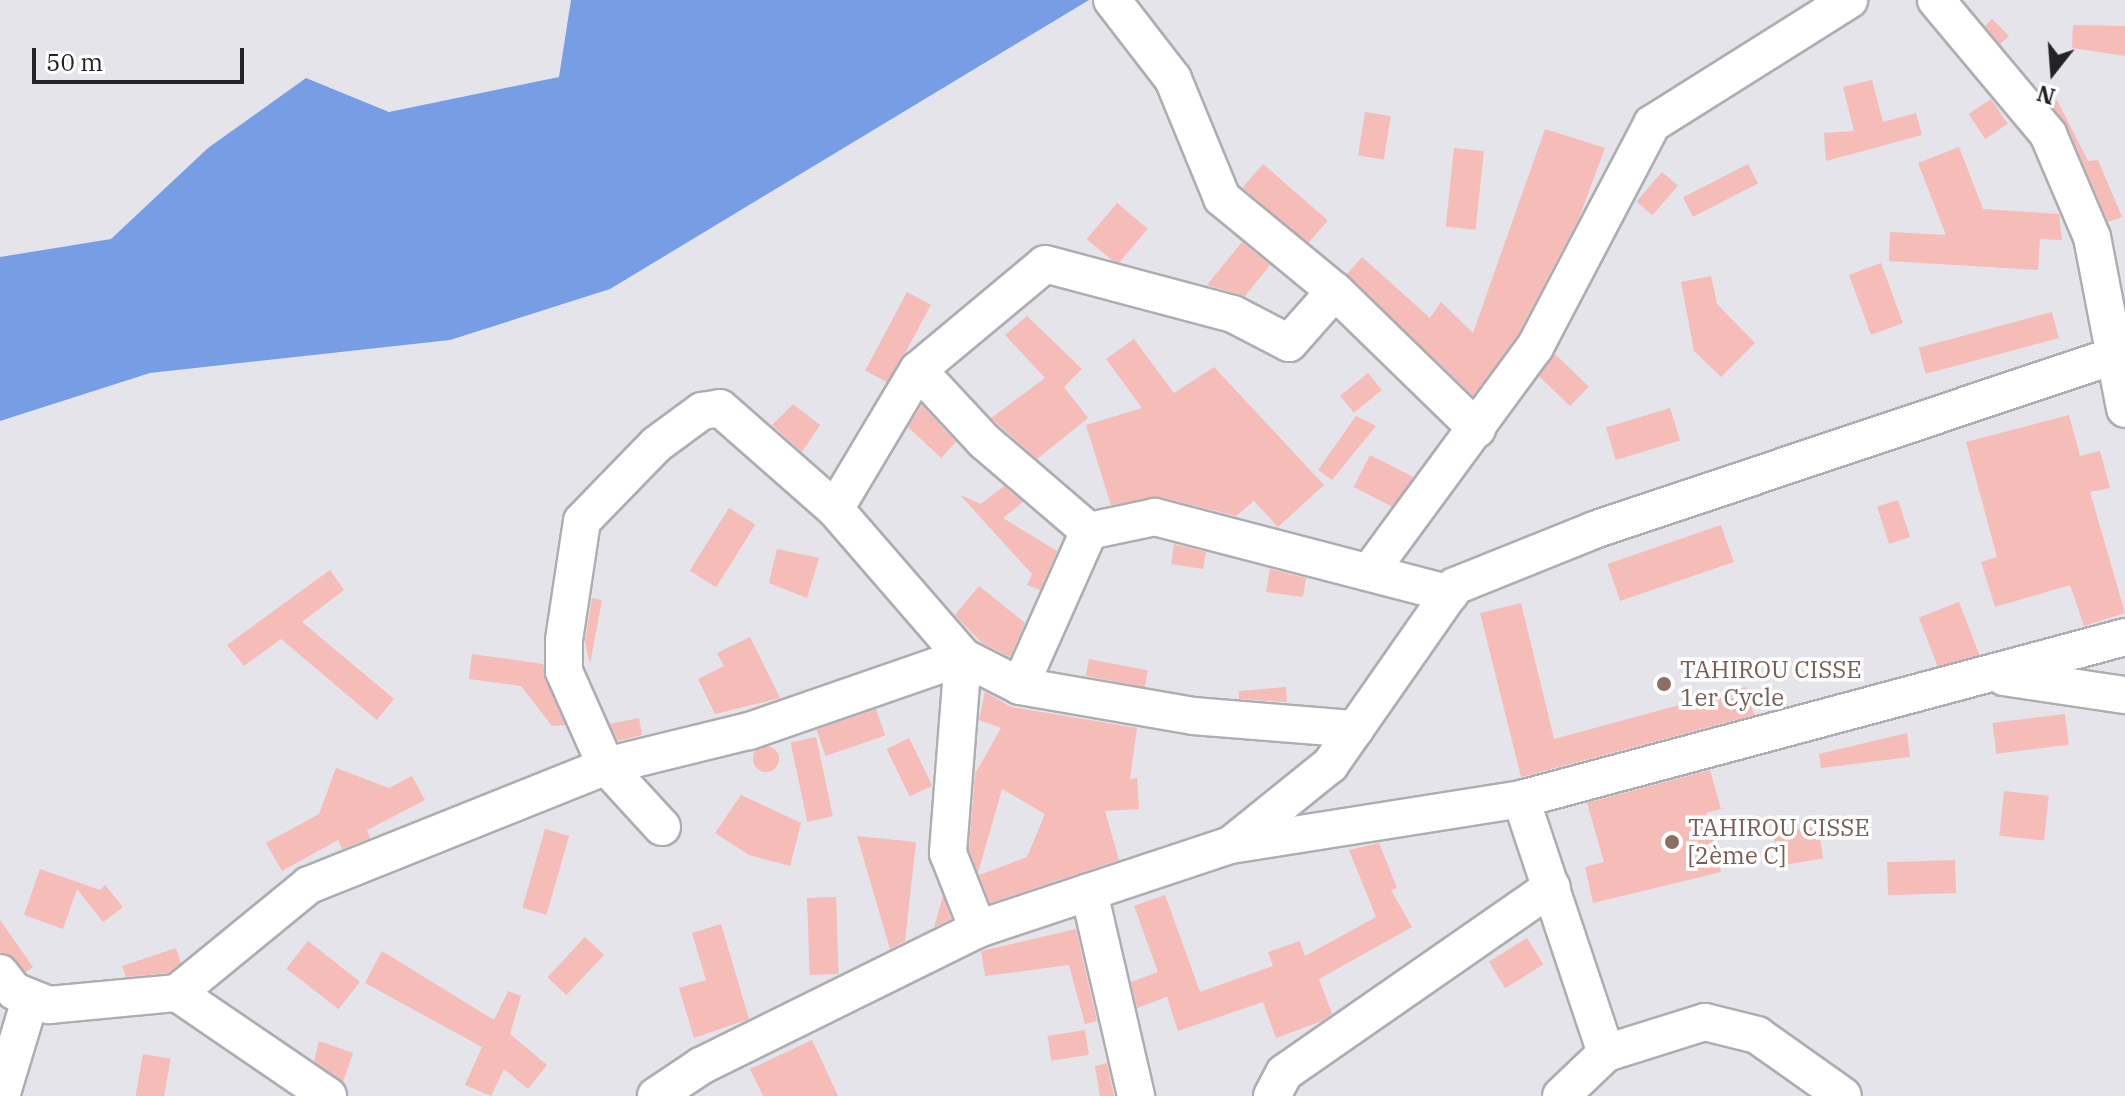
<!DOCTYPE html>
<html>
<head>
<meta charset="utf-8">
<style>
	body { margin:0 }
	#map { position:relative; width:2125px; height:1096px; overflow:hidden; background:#e4e4ea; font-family:"IBM Plex Serif",serif }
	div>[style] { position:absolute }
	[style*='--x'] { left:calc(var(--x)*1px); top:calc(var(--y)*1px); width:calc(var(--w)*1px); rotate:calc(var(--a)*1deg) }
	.water>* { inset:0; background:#779ee4 }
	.building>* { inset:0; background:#f6bcb7; transform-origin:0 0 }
	.round { border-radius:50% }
	.roads { filter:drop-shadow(2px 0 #adadb2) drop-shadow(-2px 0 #adadb2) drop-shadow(0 2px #adadb2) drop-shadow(0 -2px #adadb2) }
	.minor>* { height:36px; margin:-18px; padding:0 18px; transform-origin:18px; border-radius:18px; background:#fff }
	.dots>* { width:22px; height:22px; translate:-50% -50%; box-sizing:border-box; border:4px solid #fff; border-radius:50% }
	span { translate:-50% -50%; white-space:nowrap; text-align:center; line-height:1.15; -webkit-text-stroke:7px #fff; paint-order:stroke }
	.education-label { font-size:24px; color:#785e54 }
	.left { translate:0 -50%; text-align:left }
	.north { position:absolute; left:2013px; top:32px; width:80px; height:80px; -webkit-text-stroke:6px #fff; paint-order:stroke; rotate:197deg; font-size:22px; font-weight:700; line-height:32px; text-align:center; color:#232325 }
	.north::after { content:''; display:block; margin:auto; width:28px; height:36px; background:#232325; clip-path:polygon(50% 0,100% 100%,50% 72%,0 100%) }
	.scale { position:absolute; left:32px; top:48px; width:212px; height:36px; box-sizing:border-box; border:4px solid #232325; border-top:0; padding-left:10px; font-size:24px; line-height:28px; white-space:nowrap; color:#232325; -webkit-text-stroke:6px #fff; paint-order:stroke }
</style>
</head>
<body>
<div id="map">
	<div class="water">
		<div style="clip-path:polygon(571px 0,1089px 0,610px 289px,450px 340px,150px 373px,0 421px,0 257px,111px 239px,208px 148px,306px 78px,389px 112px,559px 77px)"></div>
	</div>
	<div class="building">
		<div style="clip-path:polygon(1992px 19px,2009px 36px,2000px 44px,1985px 26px)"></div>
		<div style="clip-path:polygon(2073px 25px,2125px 26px,2125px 56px,2072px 48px)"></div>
		<div style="clip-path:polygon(1872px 80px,1883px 122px,1916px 113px,1922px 135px,1826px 161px,1824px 133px,1854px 131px,1843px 87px)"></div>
		<div style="left:1991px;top:99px;width:30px;height:27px;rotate:56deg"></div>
		<div style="clip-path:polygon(2057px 100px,2088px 161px,2098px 160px,2122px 217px,2108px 222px,2067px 126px,2049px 103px)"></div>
		<div style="left:1365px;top:112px;width:26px;height:44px;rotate:9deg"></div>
		<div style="clip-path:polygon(1545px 129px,1605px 148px,1579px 218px,1517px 336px,1473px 396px,1347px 274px,1362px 257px,1430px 318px,1441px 302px,1473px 333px)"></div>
		<div style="clip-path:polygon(1959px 147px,1983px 209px,2059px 214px,2062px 240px,2040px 239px,2038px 270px,1889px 261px,1890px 232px,1946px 235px,1918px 163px)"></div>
		<div style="left:1454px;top:148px;width:30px;height:79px;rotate:6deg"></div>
		<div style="left:1263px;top:164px;width:86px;height:31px;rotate:41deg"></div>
		<div style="left:1748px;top:164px;width:22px;height:73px;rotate:63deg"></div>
		<div style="left:1662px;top:172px;width:21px;height:39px;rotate:41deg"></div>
		<div style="left:1117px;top:203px;width:40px;height:47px;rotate:40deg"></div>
		<div style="clip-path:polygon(1242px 242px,1270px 265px,1245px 296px,1207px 285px)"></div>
		<div style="left:1881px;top:263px;width:64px;height:34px;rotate:70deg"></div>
		<div style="clip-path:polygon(1711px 276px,1717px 304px,1755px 343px,1721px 377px,1694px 351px,1681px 282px)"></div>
		<div style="left:907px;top:292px;width:27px;height:89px;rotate:28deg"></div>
		<div style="left:2052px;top:312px;width:27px;height:138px;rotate:75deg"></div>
		<div style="clip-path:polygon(1027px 316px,1082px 369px,1064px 387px,1088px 418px,1037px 459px,991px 418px,1045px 378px,1005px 335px)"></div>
		<div style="clip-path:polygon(1134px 339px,1174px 393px,1214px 367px,1324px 485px,1278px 527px,1254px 501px,1236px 516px,1160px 497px,1111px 505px,1086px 425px,1142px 408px,1106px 359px)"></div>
		<div style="left:1555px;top:354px;width:47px;height:27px;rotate:44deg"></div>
		<div style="left:1368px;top:373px;width:22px;height:36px;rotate:51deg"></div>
		<div style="clip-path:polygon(793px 404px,820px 425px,802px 452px,772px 425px)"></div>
		<div style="clip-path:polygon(922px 405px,956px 442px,941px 458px,908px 427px)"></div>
		<div style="left:1670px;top:408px;width:34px;height:67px;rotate:73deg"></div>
		<div style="clip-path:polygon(2069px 415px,2080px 456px,2100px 451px,2110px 488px,2090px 492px,2125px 613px,2084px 626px,2070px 585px,1995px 607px,1981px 562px,1997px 557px,1966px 442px)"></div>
		<div style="clip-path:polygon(1356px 416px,1376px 426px,1332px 480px,1318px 470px)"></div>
		<div style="left:1370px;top:455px;width:48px;height:36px;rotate:27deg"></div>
		<div style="clip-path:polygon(1004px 486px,1023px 502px,1003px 518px,1057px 551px,1040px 590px,1027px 585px,1032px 574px,960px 495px,981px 504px)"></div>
		<div style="left:1898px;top:500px;width:39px;height:22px;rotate:72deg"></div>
		<div style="left:729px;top:508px;width:31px;height:74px;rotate:32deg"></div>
		<div style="left:1721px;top:525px;width:39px;height:120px;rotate:71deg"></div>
		<div style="clip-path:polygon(1174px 544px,1206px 552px,1203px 569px,1171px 564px)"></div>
		<div style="clip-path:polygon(777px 549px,819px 558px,807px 598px,769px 583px)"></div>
		<div style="clip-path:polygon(1270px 569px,1306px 578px,1303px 597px,1266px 592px)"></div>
		<div style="clip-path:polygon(330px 570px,344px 590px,302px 622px,394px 699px,377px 720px,281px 639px,244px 666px,227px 645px)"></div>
		<div style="clip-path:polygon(979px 586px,1025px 623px,1010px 657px,982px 643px,955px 615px)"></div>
		<div style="clip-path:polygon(592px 598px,602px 600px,590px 664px,585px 642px)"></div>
		<div style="left:1959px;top:602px;width:57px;height:43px;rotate:69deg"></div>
		<div style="clip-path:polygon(1521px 603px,1554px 739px,1746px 687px,1754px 715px,1521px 777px,1480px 613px)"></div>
		<div style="clip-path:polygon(750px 637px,780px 698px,715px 714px,698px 679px,724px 666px,717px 653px)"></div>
		<div style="clip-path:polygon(472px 654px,543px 664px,565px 725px,552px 726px,521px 686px,469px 679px)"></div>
		<div style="left:1089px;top:659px;width:60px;height:17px;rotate:11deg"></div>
		<div style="clip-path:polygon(1286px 687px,1287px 702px,1239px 699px,1239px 691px)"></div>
		<div style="clip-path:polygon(985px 692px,1011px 707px,1137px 728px,1130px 779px,1137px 778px,1139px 809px,1105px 811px,1119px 860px,990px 903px,979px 875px,1027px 857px,1045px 814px,1002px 789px,978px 873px,969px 850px,975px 774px,1001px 728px,979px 720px)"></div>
		<div style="left:876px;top:709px;width:28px;height:63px;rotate:71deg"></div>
		<div style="left:2065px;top:714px;width:31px;height:73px;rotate:83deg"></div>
		<div style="clip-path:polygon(639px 718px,642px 735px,618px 741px,610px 724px)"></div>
		<div style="clip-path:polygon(1907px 733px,1910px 757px,1821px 768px,1819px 754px)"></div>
		<div style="left:816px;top:737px;width:81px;height:26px;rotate:78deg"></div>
		<div style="left:909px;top:738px;width:53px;height:25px;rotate:64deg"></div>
		<div class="round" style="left:753px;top:746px;width:26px;height:26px"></div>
		<div style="clip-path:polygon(336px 768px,389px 788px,412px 776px,425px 800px,367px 830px,370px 838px,342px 849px,338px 840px,282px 871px,266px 843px,319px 814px)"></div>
		<div style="clip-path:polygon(1710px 770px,1721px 809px,1706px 813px,1721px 872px,1593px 903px,1585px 867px,1604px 862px,1587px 803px)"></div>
		<div style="left:2004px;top:791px;width:45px;height:45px;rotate:6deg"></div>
		<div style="clip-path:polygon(741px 795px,801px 823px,790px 866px,749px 855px,715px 833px)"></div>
		<div style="left:1818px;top:826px;width:33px;height:45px;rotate:81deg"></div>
		<div style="left:545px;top:829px;width:25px;height:82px;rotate:16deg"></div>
		<div style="clip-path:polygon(857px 836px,916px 842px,905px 941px,890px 949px)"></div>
		<div style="clip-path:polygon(1379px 843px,1397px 888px,1391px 890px,1412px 927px,1319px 979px,1332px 1014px,1322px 1021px,1276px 1038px,1263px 1002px,1178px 1031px,1167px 997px,1137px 1008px,1131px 982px,1158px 972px,1134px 906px,1165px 895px,1200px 992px,1273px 966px,1268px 952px,1300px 941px,1305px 956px,1376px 917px,1349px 850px)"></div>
		<div style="left:1955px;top:860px;width:33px;height:68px;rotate:88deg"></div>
		<div style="clip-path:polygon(40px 869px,100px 890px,105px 885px,123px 907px,103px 922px,77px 889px,63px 929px,24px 915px)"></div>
		<div style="clip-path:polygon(943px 896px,951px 919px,934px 927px)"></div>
		<div style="left:836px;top:897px;width:77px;height:29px;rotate:88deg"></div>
		<div style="clip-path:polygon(0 920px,33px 967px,26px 972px,0 952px)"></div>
		<div style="clip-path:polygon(721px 924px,749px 1019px,694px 1038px,679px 988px,706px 980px,692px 933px)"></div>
		<div style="clip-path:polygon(1076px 929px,1097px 1021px,1085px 1024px,1069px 965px,985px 976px,981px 951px)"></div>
		<div style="left:585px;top:937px;width:26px;height:55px;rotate:43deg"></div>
		<div style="left:1527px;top:938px;width:31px;height:45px;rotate:58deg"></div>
		<div style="left:308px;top:941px;width:66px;height:35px;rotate:38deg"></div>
		<div style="clip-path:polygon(176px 948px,181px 963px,169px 973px,126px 977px,122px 966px)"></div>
		<div style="clip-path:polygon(382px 951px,494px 1020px,508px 991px,521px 996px,510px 1034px,547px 1065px,528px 1089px,504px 1069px,491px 1096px,465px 1085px,482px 1047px,365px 983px)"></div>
		<div style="left:1085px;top:1030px;width:25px;height:38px;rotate:81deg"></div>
		<div style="clip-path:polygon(812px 1040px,838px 1096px,763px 1096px,750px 1069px)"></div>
		<div style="clip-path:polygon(319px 1041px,353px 1053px,343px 1082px,314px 1061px)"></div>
		<div style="left:143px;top:1054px;width:28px;height:43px;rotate:10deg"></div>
		<div style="clip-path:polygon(1107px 1063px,1114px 1096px,1100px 1096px,1095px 1066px)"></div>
	</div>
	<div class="roads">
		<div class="minor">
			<div style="--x:1112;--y:0;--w:100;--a:52.3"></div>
			<div style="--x:1173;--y:79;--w:129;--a:67.6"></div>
			<div style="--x:1222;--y:198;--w:146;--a:39.5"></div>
			<div style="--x:1335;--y:291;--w:198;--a:44.2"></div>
			<div style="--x:1936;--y:0;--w:175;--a:50.1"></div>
			<div style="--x:2048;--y:134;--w:112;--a:66.9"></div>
			<div style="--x:2092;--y:237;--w:175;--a:79.1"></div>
			<div style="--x:918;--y:370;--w:97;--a:47.1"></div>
			<div style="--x:984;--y:441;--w:138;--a:40.6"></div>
			<div style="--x:1089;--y:531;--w:67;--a:-12"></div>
			<div style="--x:1155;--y:517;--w:305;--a:14.6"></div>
			<div style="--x:835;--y:509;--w:162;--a:-59.2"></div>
			<div style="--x:918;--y:370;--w:165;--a:-39.8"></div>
			<div style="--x:1045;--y:264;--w:195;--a:14.9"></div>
			<div style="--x:1233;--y:314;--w:63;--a:27.4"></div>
			<div style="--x:1289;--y:343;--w:69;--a:-48.5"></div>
			<div style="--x:1371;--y:570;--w:277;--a:-53.7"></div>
			<div style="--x:1535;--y:347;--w:252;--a:-62.3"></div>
			<div style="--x:1652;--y:124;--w:233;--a:-32.2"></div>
			<div style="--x:2004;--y:677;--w:122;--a:8.5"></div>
			<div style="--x:1020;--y:686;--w:170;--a:-66"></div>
			<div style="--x:1521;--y:799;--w:268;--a:71.5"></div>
			<div style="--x:662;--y:827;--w:83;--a:-132.6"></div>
			<div style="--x:606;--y:766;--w:104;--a:-113.9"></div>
			<div style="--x:564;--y:671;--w:31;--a:-90"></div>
			<div style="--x:564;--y:640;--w:120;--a:-81.4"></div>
			<div style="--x:582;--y:521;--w:107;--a:-45.8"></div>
			<div style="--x:657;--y:444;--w:56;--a:-36.3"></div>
			<div style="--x:702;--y:411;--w:18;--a:-9"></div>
			<div style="--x:720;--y:408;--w:153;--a:41.3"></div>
			<div style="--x:835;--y:509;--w:196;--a:49.1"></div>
			<div style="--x:963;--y:657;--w:64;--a:27"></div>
			<div style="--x:1020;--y:686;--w:176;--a:9.8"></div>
			<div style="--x:1193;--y:716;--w:163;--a:4.6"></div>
			<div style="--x:1232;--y:844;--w:126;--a:-38.9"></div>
			<div style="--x:1330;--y:765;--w:218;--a:-55.1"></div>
			<div style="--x:1455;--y:586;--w:150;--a:-21.9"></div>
			<div style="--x:1594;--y:530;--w:560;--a:-18.53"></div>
			<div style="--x:1089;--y:892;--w:209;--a:77"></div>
			<div style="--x:0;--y:973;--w:23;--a:52"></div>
			<div style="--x:14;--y:991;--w:38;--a:22"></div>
			<div style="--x:49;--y:1005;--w:129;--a:-5.4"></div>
			<div style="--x:177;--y:993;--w:171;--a:-39.3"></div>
			<div style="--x:309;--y:885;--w:320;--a:-21.8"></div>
			<div style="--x:606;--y:766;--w:147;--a:-13.8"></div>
			<div style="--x:749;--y:731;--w:226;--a:-19.1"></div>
			<div style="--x:963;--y:657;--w:197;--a:94.4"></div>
			<div style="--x:948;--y:853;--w:82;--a:68.5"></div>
			<div style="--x:177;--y:993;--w:183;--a:34.3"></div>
			<div style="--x:1;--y:1096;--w:100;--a:-73.2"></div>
			<div style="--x:656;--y:1096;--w:54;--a:-33.7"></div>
			<div style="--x:701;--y:1066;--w:309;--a:-26.3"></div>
			<div style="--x:978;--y:929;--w:267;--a:-18.4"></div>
			<div style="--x:1231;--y:845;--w:294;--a:-9"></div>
			<div style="--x:1521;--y:799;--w:625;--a:-15.01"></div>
			<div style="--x:1272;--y:1096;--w:26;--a:-62"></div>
			<div style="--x:1284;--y:1073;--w:326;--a:-34.8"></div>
			<div style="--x:1561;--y:1096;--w:62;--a:-43.7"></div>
			<div style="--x:1606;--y:1053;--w:104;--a:-17.4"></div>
			<div style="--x:1705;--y:1022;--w:54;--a:14"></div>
			<div style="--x:1757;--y:1035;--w:105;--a:35.3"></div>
		</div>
	</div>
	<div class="dots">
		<div style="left:1664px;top:684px;background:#8d6e63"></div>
		<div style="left:1672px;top:842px;background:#8d6e63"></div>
	</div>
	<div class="education-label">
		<span class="left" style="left:1680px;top:684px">TAHIROU CISSE<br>1er Cycle</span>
		<span class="left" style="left:1688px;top:842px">TAHIROU CISSE<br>[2ème C]</span>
	</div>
	<div class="north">N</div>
	<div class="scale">50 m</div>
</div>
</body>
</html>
